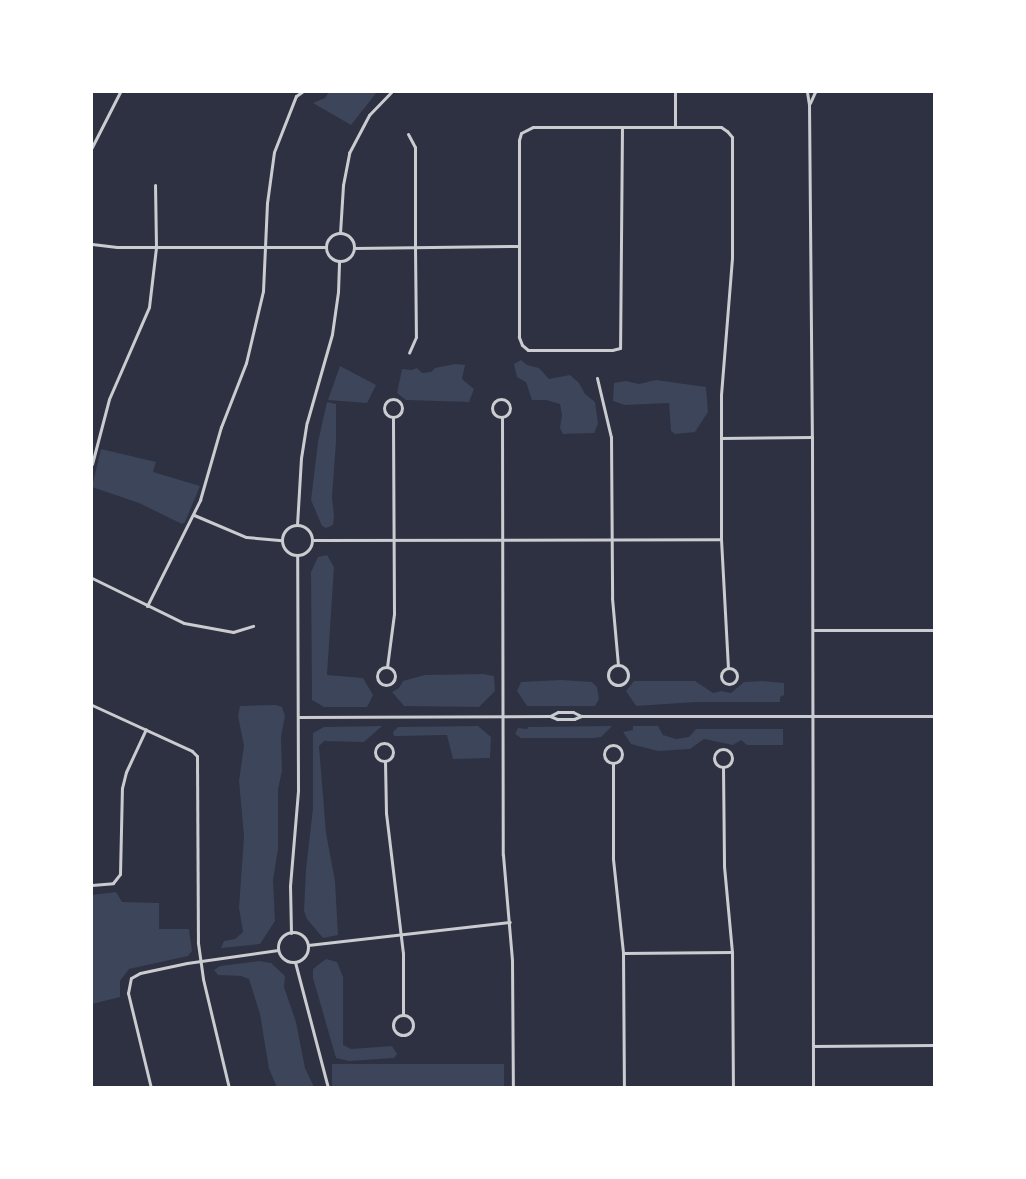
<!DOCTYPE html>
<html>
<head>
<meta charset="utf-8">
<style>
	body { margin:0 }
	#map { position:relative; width:1026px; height:1179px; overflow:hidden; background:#2d3142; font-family:"Source Sans 3",sans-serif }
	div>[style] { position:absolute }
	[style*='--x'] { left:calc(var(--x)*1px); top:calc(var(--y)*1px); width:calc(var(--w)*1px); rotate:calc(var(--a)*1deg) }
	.green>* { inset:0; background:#3c4559; transform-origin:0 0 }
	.minor>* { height:3px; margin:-1.5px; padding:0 1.5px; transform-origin:1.5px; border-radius:1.5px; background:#caccd0 }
	.minor>.ring { margin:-1.5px; padding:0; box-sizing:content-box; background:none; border:3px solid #caccd0; border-radius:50% }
	span { translate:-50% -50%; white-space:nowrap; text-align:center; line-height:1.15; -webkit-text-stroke:4.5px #fff; paint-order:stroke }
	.frame { position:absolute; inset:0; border:93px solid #fff; pointer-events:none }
</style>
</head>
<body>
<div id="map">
	<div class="green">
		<div style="clip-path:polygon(329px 92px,377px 92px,351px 125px,313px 103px,325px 98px)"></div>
		<div style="clip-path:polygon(521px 360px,527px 365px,539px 368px,549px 379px,570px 375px,579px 383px,585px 394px,595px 402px,598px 424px,594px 433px,563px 434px,560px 428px,562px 415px,560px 404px,546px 400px,532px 400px,526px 382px,517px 377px,514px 364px)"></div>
		<div style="clip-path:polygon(455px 364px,465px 365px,462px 379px,474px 389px,469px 402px,406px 400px,397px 393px,402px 369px,412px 370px,417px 368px,422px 373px,431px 372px,435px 368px)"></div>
		<div style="clip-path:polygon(340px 366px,376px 385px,367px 403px,328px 400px)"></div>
		<div style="clip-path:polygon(656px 380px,706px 387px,708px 412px,695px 432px,675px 434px,671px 431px,669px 403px,625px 405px,613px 401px,614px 383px,626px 381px,639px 384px)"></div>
		<div style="clip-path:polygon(327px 402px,336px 404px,336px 442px,332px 497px,334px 516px,333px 525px,326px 528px,322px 526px,311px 500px,318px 442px)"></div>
		<div style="clip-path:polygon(101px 449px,156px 462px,153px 472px,200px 486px,185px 522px,182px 524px,139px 503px,92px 487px)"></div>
		<div style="clip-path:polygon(327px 555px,334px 567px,327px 675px,363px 678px,373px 695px,367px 707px,324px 707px,312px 700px,311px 572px,318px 557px)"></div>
		<div style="clip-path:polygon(483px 674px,494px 676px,495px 691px,479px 707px,404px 706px,392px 692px,399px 688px,403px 681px,425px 675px)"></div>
		<div style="clip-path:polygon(561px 680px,592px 682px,597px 687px,599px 699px,595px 706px,527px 706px,517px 691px,521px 682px)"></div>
		<div style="clip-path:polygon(634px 681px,695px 681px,713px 693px,721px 691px,731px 693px,744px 682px,763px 681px,784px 683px,784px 695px,780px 697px,780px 702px,696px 702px,636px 706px,626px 691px)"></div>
		<div style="clip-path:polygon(276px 705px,282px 707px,285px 716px,281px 737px,282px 771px,278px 789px,278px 849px,273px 880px,275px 921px,260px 944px,221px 948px,224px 941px,235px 939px,243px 932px,239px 908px,244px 836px,239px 781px,244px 746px,238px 716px,240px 706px)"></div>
		<div style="clip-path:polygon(382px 726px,364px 742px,324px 741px,319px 746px,326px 833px,335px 881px,338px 935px,323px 938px,307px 919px,304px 911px,306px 869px,313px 808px,313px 733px,324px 727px)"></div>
		<div style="clip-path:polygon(478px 726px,491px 737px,490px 758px,453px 759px,447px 735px,398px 736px,394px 736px,393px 732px,398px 727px)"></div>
		<div style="clip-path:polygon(612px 726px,601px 737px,594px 738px,521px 738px,515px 734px,518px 728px,527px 729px,528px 727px)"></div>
		<div style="clip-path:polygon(633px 726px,658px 726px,663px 735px,676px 739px,689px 737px,696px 729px,783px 729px,783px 745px,747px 745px,741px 740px,733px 745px,704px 739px,690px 749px,658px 751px,631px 744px,623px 732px,633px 730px)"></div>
		<div style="clip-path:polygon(116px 892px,122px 902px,159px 903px,159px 929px,189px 929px,192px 951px,188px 956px,129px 969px,120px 981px,120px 997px,92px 1004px,92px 895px)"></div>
		<div style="clip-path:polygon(326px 959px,337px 962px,343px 977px,343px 1045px,351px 1049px,392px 1046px,397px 1054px,394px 1058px,349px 1061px,336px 1058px,313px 978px,313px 969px)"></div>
		<div style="clip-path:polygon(259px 961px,271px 963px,285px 976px,284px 987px,296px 1022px,305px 1068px,314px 1087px,277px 1087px,269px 1069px,260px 1014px,249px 979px,241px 976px,218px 975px,214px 970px,220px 966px)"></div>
		<div style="left:332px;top:1064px;width:172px;height:24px"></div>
	</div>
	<div class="minor">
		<div style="--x:675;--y:92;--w:35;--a:90"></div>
		<div style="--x:807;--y:92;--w:12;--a:81"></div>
		<div style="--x:809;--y:104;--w:333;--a:89.5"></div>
		<div style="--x:812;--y:437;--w:651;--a:89.91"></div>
		<div style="--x:810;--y:103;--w:12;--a:-66"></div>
		<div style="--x:622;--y:127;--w:221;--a:90.5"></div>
		<div style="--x:620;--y:348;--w:8;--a:166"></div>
		<div style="--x:612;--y:350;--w:84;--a:180"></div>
		<div style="--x:528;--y:350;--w:8;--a:-140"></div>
		<div style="--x:522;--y:345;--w:9;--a:-111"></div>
		<div style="--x:519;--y:337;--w:197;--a:-90"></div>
		<div style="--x:519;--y:140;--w:7;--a:-74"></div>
		<div style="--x:521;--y:133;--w:13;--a:-27"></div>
		<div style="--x:533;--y:127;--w:188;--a:0"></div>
		<div style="--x:721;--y:127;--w:7;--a:34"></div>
		<div style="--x:727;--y:131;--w:8;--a:50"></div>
		<div style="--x:732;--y:137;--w:121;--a:90"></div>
		<div style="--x:732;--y:258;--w:137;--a:94.6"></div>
		<div style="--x:721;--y:395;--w:144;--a:90"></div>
		<div style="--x:721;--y:539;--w:128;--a:86.9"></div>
		<div style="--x:408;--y:134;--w:15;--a:62"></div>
		<div style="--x:415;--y:147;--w:100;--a:90"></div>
		<div style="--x:415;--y:247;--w:90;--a:89.4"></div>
		<div style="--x:416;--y:337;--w:17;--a:114"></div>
		<div style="--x:92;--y:147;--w:62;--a:-63"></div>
		<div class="ring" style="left:326px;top:233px;width:25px;height:25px"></div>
		<div style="--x:340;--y:233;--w:48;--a:-86.4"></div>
		<div style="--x:343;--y:185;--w:33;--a:-79"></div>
		<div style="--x:349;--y:153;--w:43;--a:-62.2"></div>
		<div style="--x:369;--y:115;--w:32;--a:-46"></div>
		<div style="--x:92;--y:244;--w:25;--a:7"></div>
		<div style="--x:117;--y:247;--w:208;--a:0"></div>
		<div style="--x:354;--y:248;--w:165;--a:-0.7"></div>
		<div style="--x:597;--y:378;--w:61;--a:76.7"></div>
		<div style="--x:611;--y:437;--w:161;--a:89.6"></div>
		<div style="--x:612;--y:598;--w:67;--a:84.9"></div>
		<div class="ring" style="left:384px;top:399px;width:15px;height:15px"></div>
		<div class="ring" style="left:492px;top:399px;width:15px;height:15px"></div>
		<div style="--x:502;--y:417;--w:438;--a:89.9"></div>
		<div style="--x:503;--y:855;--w:105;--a:85.1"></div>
		<div style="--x:512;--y:960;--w:128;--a:89.6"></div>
		<div style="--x:721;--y:438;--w:91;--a:-0.6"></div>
		<div style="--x:92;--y:464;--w:67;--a:-75.3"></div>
		<div style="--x:109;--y:399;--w:100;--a:-66.5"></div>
		<div style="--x:149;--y:307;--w:60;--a:-83.3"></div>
		<div style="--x:156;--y:247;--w:62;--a:-90.9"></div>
		<div style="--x:194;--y:515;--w:56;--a:22.9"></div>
		<div style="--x:246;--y:537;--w:36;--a:5"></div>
		<div style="--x:297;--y:525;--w:67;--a:-86.6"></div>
		<div style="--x:301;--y:458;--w:36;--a:-81"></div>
		<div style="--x:307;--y:422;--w:91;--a:-74.1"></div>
		<div style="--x:332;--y:334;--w:42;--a:-81.9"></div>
		<div style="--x:338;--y:292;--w:30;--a:-88"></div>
		<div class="ring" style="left:282px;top:525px;width:27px;height:27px"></div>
		<div style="--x:312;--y:540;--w:409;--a:-0.1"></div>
		<div style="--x:92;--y:578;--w:102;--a:26.1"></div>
		<div style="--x:184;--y:623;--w:50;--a:10.4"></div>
		<div style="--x:233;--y:632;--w:21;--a:-17"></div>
		<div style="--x:147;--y:606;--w:119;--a:-63.4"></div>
		<div style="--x:200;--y:500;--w:76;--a:-74"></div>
		<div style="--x:221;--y:427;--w:69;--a:-68.7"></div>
		<div style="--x:246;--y:363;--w:74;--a:-76.7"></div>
		<div style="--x:263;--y:291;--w:88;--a:-87.4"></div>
		<div style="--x:267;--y:203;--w:51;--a:-82.2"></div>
		<div style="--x:274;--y:152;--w:60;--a:-68.6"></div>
		<div style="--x:296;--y:96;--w:7;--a:-34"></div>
		<div style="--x:813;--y:630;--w:121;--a:0"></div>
		<div class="ring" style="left:608px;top:665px;width:17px;height:17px"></div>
		<div class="ring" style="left:377px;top:667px;width:15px;height:15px"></div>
		<div style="--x:387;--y:667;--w:53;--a:-82.5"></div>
		<div style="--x:394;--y:614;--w:197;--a:-90.3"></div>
		<div class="ring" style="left:721px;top:668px;width:13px;height:13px"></div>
		<div style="--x:92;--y:705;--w:110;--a:24.7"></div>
		<div style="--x:192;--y:751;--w:7;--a:45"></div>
		<div style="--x:197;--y:756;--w:187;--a:89.7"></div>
		<div style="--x:198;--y:943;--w:36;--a:82"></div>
		<div style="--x:203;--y:979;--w:112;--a:76.6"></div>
		<div style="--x:550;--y:716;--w:9;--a:-27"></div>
		<div style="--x:558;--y:712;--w:15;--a:0"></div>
		<div style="--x:573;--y:712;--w:9;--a:27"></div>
		<div style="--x:298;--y:717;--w:252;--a:-0.2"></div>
		<div style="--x:550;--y:716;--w:8;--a:23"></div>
		<div style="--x:557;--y:719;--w:17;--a:0"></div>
		<div style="--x:574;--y:719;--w:8;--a:-23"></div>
		<div style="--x:581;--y:716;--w:353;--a:0"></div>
		<div class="ring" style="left:375px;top:743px;width:15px;height:15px"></div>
		<div class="ring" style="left:604px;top:745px;width:15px;height:15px"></div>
		<div class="ring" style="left:714px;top:749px;width:15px;height:15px"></div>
		<div style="--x:385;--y:761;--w:52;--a:88.9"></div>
		<div style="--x:386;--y:813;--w:141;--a:83.1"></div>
		<div style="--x:403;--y:953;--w:62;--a:90"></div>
		<div style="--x:613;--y:763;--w:96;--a:90"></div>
		<div style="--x:613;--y:859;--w:95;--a:83.9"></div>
		<div style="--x:623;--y:953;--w:135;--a:89.6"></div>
		<div style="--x:723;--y:767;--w:99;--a:89.4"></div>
		<div style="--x:724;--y:866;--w:86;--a:84.7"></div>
		<div style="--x:732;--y:952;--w:136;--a:89.6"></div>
		<div style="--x:92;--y:885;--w:21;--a:-5"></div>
		<div style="--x:113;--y:883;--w:11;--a:-52"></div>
		<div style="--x:120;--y:874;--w:86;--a:-88.7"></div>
		<div style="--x:122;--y:788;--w:16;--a:-76"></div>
		<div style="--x:126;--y:772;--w:47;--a:-65.1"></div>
		<div class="ring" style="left:278px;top:932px;width:27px;height:27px"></div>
		<div style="--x:291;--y:933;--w:47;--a:-91.2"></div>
		<div style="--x:290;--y:886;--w:96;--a:-85.2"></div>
		<div style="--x:298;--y:790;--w:235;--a:-90.2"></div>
		<div style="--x:308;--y:945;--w:203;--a:-6.5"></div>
		<div style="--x:623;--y:953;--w:109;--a:-0.5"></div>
		<div style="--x:295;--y:962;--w:130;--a:75.3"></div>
		<div class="ring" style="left:393px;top:1015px;width:17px;height:17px"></div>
		<div style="--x:813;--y:1046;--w:121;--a:-0.5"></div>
		<div style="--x:151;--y:1088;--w:98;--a:-103.6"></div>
		<div style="--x:128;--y:993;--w:15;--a:-79"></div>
		<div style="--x:131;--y:978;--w:10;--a:-29"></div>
		<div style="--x:140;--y:973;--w:48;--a:-12"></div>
		<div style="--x:187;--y:963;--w:92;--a:-8.1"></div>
	</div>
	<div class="frame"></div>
</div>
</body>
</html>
